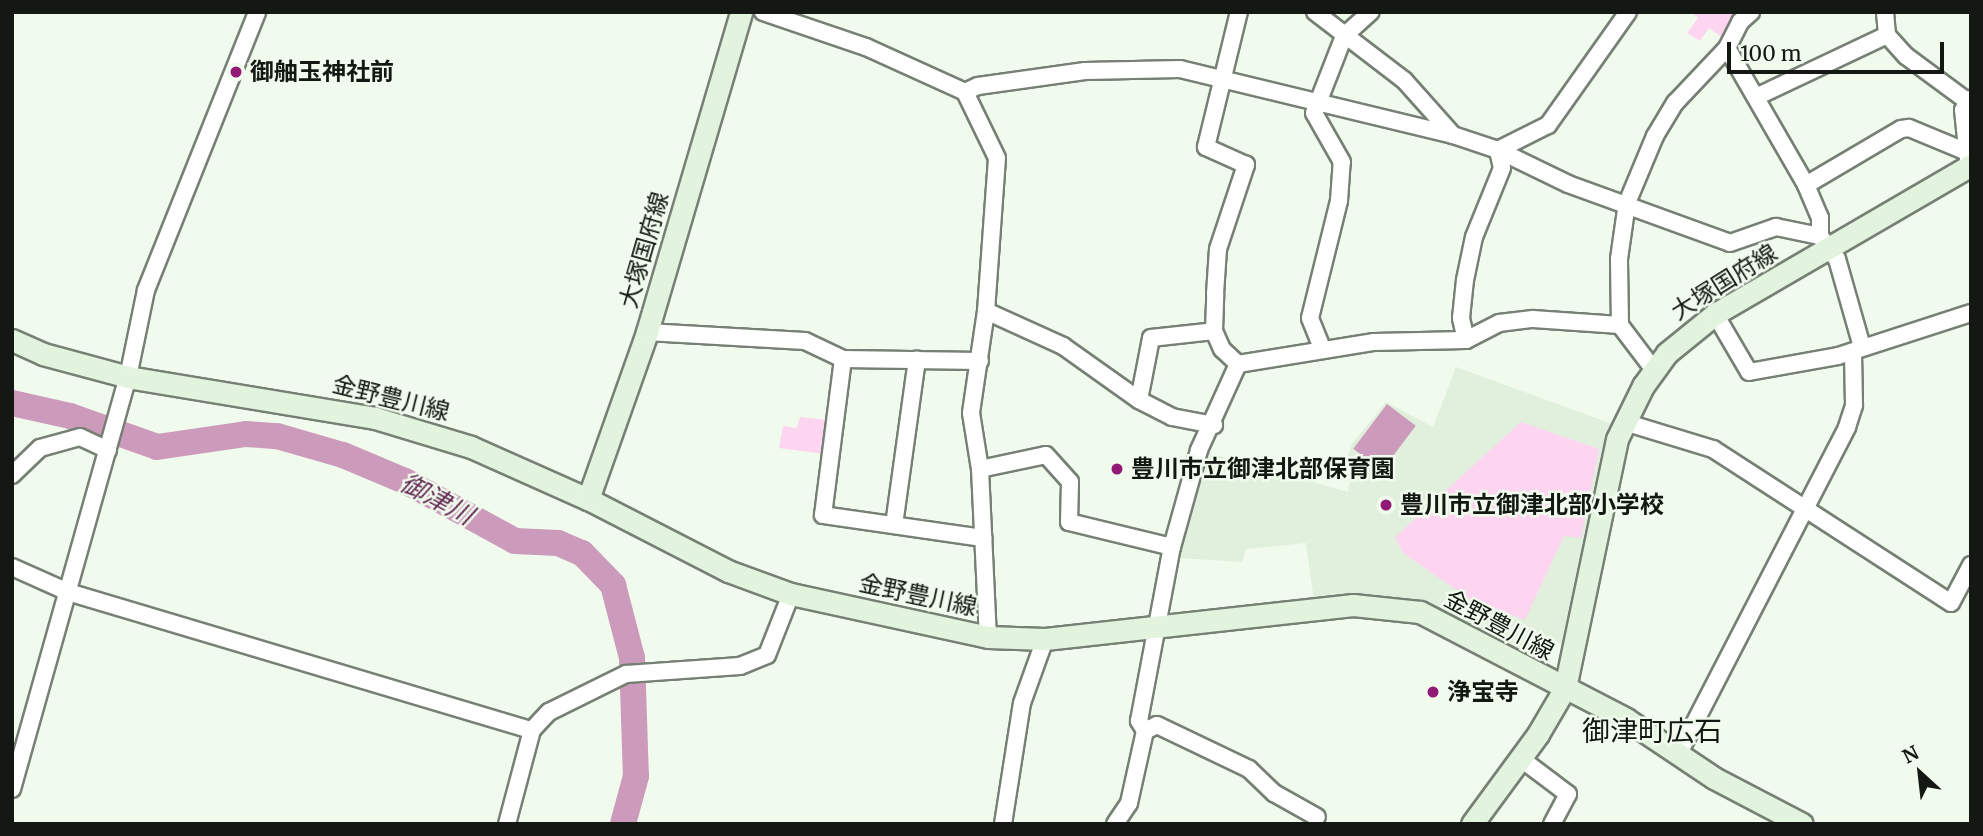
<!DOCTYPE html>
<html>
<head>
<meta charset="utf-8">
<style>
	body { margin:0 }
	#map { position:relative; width:1983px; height:836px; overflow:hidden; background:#f0fbed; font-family:Merriweather,"Noto Sans JP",serif }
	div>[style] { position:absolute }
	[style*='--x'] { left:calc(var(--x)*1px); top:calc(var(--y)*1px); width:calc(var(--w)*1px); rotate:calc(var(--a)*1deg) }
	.built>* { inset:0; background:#e0f0dc }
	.green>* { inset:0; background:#fed5f0 }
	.water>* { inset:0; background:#cc9bbb; transform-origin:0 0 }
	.river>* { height:26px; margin:-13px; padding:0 13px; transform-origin:13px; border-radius:13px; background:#cc9bbb }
	.roads { filter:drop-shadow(2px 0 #768074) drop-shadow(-2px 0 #768074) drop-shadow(0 2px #768074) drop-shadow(0 -2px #768074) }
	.street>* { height:16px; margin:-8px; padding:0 8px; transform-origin:8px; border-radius:8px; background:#fff }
	.secondary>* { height:21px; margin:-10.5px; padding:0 10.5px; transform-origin:10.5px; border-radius:10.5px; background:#e2f4de }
	.dots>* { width:19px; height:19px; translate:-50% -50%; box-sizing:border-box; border:4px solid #f0fbed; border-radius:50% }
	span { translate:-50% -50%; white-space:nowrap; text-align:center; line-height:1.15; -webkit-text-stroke:5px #f0fbed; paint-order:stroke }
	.poi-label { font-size:24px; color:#141813; font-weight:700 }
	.left { translate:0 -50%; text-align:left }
	.street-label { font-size:24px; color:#141813 }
	.water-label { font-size:26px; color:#622752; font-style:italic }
	.quarter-label { font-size:28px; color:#141813 }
	.frame { position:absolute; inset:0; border:14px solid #141813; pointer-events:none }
	.north { position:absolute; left:1885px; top:738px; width:70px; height:70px; -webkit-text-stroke:5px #f0fbed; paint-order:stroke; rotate:333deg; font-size:19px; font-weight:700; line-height:28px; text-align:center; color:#141813 }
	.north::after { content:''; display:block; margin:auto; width:24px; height:32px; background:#141813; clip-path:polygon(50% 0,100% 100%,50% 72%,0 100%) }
	.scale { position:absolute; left:1727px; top:42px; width:217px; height:32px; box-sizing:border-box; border:4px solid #141813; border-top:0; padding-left:9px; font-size:21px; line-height:24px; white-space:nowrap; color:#141813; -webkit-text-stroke:5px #f0fbed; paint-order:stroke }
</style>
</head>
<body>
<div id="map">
	<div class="built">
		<div style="clip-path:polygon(1456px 367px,1612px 424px,1594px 490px,1568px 646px,1551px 641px,1540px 667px,1483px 635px,1314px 601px,1306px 543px,1246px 549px,1242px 562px,1179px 558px,1203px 451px,1348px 492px,1352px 473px,1343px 469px,1352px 444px,1386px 402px,1433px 427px)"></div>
	</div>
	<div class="green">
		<div style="clip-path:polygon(1692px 12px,1747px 12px,1724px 39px,1709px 28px,1700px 41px,1687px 33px,1698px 18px)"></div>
		<div style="clip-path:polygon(800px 417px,828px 420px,824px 454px,779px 448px,783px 426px,797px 428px)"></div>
		<div style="clip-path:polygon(1521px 422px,1599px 449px,1581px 538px,1564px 536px,1525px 620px,1510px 614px,1501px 621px,1403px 553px,1395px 537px)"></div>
	</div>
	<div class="water">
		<div style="left:1387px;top:404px;width:36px;height:56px;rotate:37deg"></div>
	</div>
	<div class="river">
		<div style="--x:12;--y:403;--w:59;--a:12.6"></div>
		<div style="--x:70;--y:416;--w:92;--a:19.6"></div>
		<div style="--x:157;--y:447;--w:90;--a:-8.3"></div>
		<div style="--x:246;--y:434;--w:31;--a:4"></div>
		<div style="--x:277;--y:436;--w:69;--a:16.1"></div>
		<div style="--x:343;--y:455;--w:67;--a:22.8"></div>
		<div style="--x:405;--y:481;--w:125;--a:28.6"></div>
		<div style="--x:515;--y:541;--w:43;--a:2.7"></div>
		<div style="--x:558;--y:543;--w:26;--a:23"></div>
		<div style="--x:582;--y:553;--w:45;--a:45.9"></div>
		<div style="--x:613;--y:585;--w:75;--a:75.4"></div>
		<div style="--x:632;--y:658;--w:118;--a:88.1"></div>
		<div style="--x:636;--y:776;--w:50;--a:105.2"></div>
	</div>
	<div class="roads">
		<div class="street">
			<div style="--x:763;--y:12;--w:109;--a:18.8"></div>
			<div style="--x:866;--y:47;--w:109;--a:24.4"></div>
			<div style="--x:965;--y:92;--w:14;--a:-25"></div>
			<div style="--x:978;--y:86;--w:108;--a:-8"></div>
			<div style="--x:1085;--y:71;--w:95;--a:-1.2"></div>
			<div style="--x:1180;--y:69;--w:281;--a:13.6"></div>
			<div style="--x:1453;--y:135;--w:47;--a:18.4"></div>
			<div style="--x:1498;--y:150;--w:78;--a:25.9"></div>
			<div style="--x:1568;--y:184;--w:172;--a:20"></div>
			<div style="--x:1730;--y:243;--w:49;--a:-19.2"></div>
			<div style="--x:1776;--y:227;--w:45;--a:11.6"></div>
			<div style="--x:1315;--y:12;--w:112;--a:37.4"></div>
			<div style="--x:1404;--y:80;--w:74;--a:48.3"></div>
			<div style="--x:1885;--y:12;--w:23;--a:85"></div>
			<div style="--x:1887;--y:35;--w:28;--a:48"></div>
			<div style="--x:1906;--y:56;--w:76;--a:36.4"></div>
			<div style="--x:1727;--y:48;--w:158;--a:60"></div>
			<div style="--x:1806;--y:185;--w:36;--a:67"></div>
			<div style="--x:1820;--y:218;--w:18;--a:90"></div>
			<div style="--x:1820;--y:236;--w:29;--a:54"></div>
			<div style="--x:1837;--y:259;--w:91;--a:74.1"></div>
			<div style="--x:965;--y:92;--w:73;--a:64.1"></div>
			<div style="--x:997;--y:158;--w:153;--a:94.1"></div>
			<div style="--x:986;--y:311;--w:103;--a:98.4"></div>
			<div style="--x:971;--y:413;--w:57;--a:80.9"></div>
			<div style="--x:980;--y:469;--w:168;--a:87.3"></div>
			<div style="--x:1756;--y:97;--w:145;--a:-25.3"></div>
			<div style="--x:1968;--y:159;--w:49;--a:-95.8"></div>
			<div style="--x:1963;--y:110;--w:14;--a:-54"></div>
			<div style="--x:1806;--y:185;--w:110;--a:-30.5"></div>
			<div style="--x:1901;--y:129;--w:8;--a:-7"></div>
			<div style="--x:1909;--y:128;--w:63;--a:22.5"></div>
			<div style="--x:986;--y:311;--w:85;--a:24.4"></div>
			<div style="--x:1063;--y:346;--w:93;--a:35.4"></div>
			<div style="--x:1139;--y:400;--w:37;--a:27"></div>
			<div style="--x:1172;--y:417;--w:43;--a:10.8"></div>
			<div style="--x:1715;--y:314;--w:67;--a:59.6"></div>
			<div style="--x:1749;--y:372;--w:90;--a:-10.2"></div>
			<div style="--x:1838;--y:356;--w:140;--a:-17.9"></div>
			<div style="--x:647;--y:332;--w:158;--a:3.3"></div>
			<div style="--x:805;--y:341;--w:42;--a:25.3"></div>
			<div style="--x:843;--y:359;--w:137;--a:0.8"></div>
			<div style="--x:1466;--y:340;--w:23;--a:-103"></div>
			<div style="--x:1461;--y:318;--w:38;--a:-84"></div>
			<div style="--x:1465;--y:280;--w:44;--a:-78.2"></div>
			<div style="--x:1474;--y:237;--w:74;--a:-67.9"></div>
			<div style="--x:1502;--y:168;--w:18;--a:-103"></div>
			<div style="--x:1498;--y:150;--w:56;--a:-26.6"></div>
			<div style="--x:1548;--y:125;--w:138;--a:-54.7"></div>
			<div style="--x:1322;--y:348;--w:32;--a:-112"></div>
			<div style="--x:1310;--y:318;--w:121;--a:-76.1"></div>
			<div style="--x:1339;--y:201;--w:39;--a:-86"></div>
			<div style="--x:1342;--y:162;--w:56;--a:-119.7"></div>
			<div style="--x:1314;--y:113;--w:83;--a:-68.7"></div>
			<div style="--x:1344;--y:36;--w:36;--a:-42"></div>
			<div style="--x:843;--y:359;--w:157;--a:97.3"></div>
			<div style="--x:823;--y:515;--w:162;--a:8.2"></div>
			<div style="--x:1238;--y:364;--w:22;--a:-137"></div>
			<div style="--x:1222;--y:349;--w:20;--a:-114"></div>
			<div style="--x:1214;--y:331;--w:37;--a:-88"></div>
			<div style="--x:1215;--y:294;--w:45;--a:-86.2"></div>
			<div style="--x:1218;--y:249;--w:89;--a:-71.6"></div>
			<div style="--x:1246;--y:165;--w:44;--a:-155.8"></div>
			<div style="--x:1206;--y:147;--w:139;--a:-76.3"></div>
			<div style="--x:1654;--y:370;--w:56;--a:-127.1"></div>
			<div style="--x:1620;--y:325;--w:66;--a:-90.9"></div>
			<div style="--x:1619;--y:259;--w:57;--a:-81.9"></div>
			<div style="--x:1627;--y:203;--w:73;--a:-67.3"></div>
			<div style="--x:1655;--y:136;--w:39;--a:-59"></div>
			<div style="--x:1675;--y:103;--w:76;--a:-46.6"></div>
			<div style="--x:1727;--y:48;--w:29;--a:-63"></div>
			<div style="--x:1740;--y:22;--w:15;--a:-42"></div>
			<div style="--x:1139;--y:400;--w:63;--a:-79"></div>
			<div style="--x:1151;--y:338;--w:63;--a:-6.3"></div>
			<div style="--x:1624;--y:422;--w:93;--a:16.9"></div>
			<div style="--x:1713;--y:449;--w:283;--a:32.9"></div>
			<div style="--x:1951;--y:603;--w:43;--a:-62.2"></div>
			<div style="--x:980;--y:469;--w:67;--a:-12"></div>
			<div style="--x:1046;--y:455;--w:36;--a:48"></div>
			<div style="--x:1070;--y:482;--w:40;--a:91.4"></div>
			<div style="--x:1069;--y:522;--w:106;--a:13.6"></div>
			<div style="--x:12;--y:475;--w:39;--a:-44"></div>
			<div style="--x:40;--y:448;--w:41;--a:-15.4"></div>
			<div style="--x:80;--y:437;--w:31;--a:25"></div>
			<div style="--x:894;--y:525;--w:167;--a:-82.1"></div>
			<div style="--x:12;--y:567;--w:61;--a:24.1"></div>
			<div style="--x:68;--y:592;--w:484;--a:16.6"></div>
			<div style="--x:1145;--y:731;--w:13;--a:-27"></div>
			<div style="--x:1157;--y:725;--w:102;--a:25.6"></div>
			<div style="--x:1249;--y:769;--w:35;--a:44"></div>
			<div style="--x:1274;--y:793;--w:49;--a:29.2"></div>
			<div style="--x:1678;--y:755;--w:369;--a:-62.7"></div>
			<div style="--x:1847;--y:427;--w:23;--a:-72"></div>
			<div style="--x:1854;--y:405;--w:53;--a:-91.1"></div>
			<div style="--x:1520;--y:758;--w:60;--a:36.9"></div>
			<div style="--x:1568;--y:794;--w:34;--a:118"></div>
			<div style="--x:12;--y:789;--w:428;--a:-74.3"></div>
			<div style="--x:128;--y:377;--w:89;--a:-78.3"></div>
			<div style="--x:146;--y:290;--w:299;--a:-68.2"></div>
			<div style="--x:507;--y:824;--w:97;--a:-75.1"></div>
			<div style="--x:532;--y:730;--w:25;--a:-47"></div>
			<div style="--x:549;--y:712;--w:86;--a:-26.3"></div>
			<div style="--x:626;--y:674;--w:114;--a:-4"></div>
			<div style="--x:740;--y:666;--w:29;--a:-22"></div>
			<div style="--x:767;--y:655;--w:66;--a:-68.5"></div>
			<div style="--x:1003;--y:824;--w:122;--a:-81.1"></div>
			<div style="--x:1022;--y:703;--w:68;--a:-70.2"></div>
			<div style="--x:1115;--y:824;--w:25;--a:-56"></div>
			<div style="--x:1129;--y:803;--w:74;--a:-77.5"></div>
			<div style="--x:1145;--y:731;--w:12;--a:-121"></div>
			<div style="--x:1139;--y:721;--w:177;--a:-79.3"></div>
			<div style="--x:1172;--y:547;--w:101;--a:-74.4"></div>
			<div style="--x:1199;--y:450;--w:94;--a:-65.6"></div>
			<div style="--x:1238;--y:364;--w:138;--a:-9.2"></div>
			<div style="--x:1374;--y:342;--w:92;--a:-1.2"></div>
			<div style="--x:1466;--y:340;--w:37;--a:-27"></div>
			<div style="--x:1499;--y:323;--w:34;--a:-7"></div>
			<div style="--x:1533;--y:319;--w:87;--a:3.9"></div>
		</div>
		<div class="secondary">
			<div style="--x:12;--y:340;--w:34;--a:24"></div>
			<div style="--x:43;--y:354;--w:88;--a:15.1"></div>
			<div style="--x:128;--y:377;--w:250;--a:9.4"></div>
			<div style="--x:375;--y:418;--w:100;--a:16.8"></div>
			<div style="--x:471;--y:447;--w:128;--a:24"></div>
			<div style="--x:588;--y:499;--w:157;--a:27.2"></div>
			<div style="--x:728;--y:571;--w:67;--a:20.1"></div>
			<div style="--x:791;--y:594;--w:202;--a:12.3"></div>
			<div style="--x:988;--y:637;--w:57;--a:2"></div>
			<div style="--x:1045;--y:639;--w:310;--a:-6.3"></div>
			<div style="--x:1353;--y:605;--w:67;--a:6"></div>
			<div style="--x:1420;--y:612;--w:232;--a:27.4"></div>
			<div style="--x:1626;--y:719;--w:106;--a:33.8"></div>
			<div style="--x:1714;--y:778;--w:99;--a:27.6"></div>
			<div style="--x:588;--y:499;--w:177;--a:-70.5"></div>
			<div style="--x:647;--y:332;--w:334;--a:-73.6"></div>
			<div style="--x:1472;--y:824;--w:112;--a:-53.7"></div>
			<div style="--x:1538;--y:734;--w:53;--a:-59.6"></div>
			<div style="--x:1565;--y:688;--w:254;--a:-78.2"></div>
			<div style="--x:1617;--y:439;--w:59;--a:-63.9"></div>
			<div style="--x:1643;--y:386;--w:41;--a:-54"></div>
			<div style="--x:1667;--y:353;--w:62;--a:-39.1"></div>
			<div style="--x:1715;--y:314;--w:296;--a:-30.2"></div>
		</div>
	</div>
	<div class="dots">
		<div style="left:236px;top:72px;background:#921a77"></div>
		<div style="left:1117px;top:469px;background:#921a77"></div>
		<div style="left:1386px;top:505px;background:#921a77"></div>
		<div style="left:1433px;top:692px;background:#921a77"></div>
	</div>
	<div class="poi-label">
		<span class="left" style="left:250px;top:72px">御舳玉神社前</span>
		<span class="left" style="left:1131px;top:469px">豊川市立御津北部保育園</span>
		<span class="left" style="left:1400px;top:505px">豊川市立御津北部小学校</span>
		<span class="left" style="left:1447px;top:692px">浄宝寺</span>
	</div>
	<div class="street-label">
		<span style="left:644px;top:250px;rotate:-74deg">大塚国府線</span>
		<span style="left:1724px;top:282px;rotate:-32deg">大塚国府線</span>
		<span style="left:391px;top:398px;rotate:14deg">金野豊川線</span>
		<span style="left:918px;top:595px;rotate:12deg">金野豊川線</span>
		<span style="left:1499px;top:625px;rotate:28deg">金野豊川線</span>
	</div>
	<div class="water-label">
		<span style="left:437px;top:499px;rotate:28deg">御津川</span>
	</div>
	<div class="quarter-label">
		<span style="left:1652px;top:731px">御津町広石</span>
	</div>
	<div class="frame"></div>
	<div class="north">N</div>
	<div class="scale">100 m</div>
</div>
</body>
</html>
